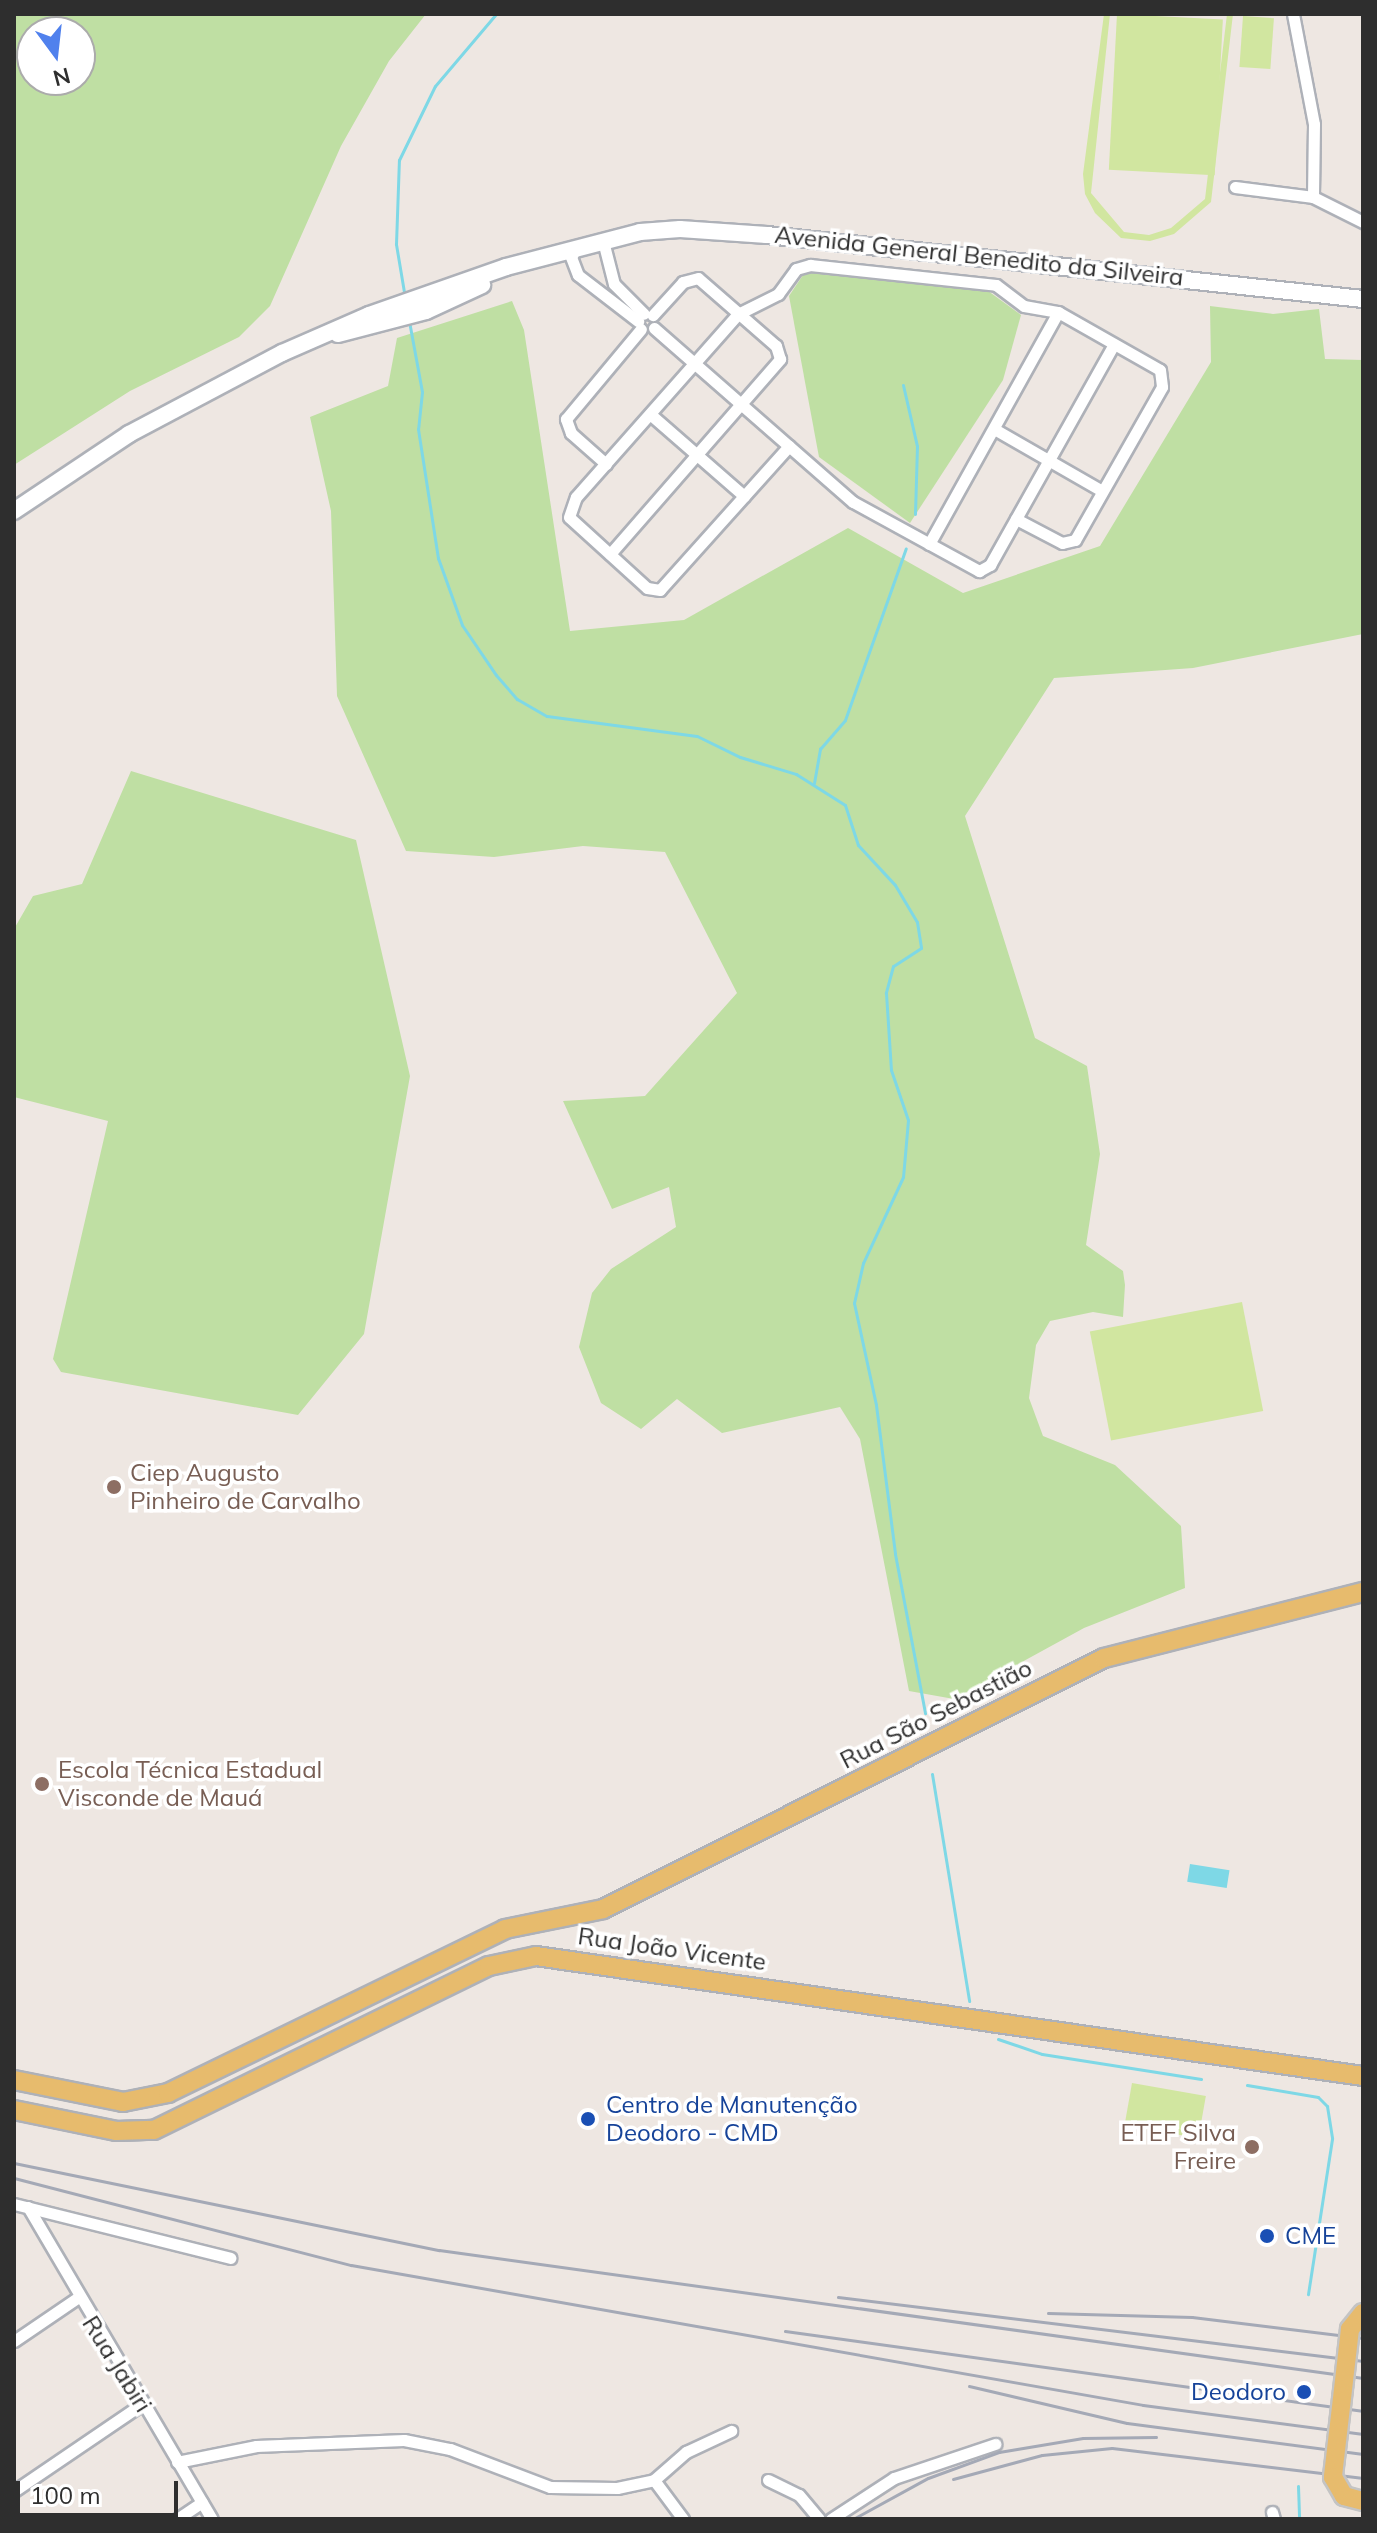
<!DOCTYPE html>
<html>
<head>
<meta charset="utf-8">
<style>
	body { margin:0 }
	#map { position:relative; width:1377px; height:2533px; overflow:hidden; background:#eee7e2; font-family:Mulish,sans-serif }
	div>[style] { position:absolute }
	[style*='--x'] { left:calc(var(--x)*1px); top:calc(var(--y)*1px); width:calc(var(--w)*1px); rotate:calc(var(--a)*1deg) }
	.green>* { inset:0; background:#bfdfa3 }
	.pitch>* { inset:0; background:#d1e6a0; transform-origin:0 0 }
	.water>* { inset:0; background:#7ed8e6; transform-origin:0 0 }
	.stream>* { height:3px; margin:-1.5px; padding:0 1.5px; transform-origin:1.5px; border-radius:1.5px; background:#7ed8e6 }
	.roads { filter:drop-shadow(2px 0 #aeb1b8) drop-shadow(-2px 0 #aeb1b8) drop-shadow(0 2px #aeb1b8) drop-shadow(0 -2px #aeb1b8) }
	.minor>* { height:11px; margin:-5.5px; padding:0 5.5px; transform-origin:5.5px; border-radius:5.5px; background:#fff }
	.secondary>* { height:16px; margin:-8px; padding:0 8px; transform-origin:8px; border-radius:8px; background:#fff }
	.primary>* { height:18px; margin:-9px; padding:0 9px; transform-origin:9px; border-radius:9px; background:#e7bb6d }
	.rail>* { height:3px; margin:-1.5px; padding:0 1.5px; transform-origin:1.5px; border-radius:1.5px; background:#a4a9b6 }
	.bridges { filter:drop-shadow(2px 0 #c4c4c4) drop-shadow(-2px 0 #c4c4c4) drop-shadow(0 2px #c4c4c4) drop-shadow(0 -2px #c4c4c4) }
	.primary-bridge>* { height:18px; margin:-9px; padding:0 9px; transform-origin:9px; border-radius:9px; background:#e7bb6d }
	.dots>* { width:22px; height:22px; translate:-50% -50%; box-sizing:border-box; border:4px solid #fff; border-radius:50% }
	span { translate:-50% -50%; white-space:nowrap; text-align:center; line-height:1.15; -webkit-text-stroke:7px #fff; paint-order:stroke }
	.street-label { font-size:24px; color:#2e2e2e }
	.education-label { font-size:24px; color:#785e54 }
	.left { translate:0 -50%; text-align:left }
	.right { translate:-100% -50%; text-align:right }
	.transit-label { font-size:24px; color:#164399 }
	.frame { position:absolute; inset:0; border:16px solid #2e2e2e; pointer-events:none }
	.north { position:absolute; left:16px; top:16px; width:80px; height:80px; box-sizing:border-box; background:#fff; border:2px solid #ababab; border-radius:50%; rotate:165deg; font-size:22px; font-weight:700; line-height:32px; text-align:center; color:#2e2e2e }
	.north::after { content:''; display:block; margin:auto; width:28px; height:36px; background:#5081ed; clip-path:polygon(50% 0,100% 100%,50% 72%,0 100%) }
	.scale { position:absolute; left:16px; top:2481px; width:162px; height:36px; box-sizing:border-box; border:4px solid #2e2e2e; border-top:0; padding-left:10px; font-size:24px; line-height:28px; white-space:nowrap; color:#2e2e2e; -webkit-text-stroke:6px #fff; paint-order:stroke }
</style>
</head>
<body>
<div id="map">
	<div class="green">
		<div style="clip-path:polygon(evenodd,14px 14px,426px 14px,389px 61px,341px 146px,270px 306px,239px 337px,130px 391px,14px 465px,14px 14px,32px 32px,80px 32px,80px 80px,32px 80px,32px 32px)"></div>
		<div style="clip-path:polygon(805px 272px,984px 288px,1021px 315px,1003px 380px,910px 523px,819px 457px,789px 296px)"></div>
		<div style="clip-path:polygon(512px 301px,524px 330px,570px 631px,684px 620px,848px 528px,963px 593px,1100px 546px,1211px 362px,1210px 306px,1273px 314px,1319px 309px,1325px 359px,1363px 360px,1363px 634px,1193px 668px,1054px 678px,965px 816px,1035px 1038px,1087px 1066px,1100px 1154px,1086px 1245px,1123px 1271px,1125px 1285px,1123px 1317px,1093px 1312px,1050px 1321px,1036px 1345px,1029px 1398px,1043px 1436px,1115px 1465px,1181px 1526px,1185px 1588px,1084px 1628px,954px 1699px,909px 1691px,860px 1439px,840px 1407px,722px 1433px,677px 1399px,641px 1429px,601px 1403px,579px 1347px,592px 1293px,611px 1269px,676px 1227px,669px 1187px,612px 1209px,563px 1101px,645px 1096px,737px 993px,665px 852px,583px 846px,494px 857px,406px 851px,337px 696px,331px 511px,310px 417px,388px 386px,397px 338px)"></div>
		<div style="clip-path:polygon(131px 771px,356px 840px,410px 1076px,364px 1334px,298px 1415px,61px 1372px,53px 1359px,108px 1121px,14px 1097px,14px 929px,33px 896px,82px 884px)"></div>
	</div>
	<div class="pitch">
		<div style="clip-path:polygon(1104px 14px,1110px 14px,1091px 193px,1124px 232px,1149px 235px,1171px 228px,1205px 199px,1227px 14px,1233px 14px,1211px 202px,1174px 234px,1150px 241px,1121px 238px,1095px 213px,1085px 194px,1083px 174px)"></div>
		<div style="left:1117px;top:14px;width:106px;height:156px;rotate:3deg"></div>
		<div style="left:1243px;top:16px;width:31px;height:51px;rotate:4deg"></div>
		<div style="left:1242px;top:1302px;width:111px;height:155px;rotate:79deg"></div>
		<div style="left:1132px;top:2083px;width:75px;height:43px;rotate:10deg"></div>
	</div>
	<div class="water">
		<div style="left:1190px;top:1864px;width:40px;height:18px;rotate:9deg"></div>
	</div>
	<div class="stream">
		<div style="--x:405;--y:298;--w:55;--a:-99.5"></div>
		<div style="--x:396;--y:244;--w:84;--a:-88"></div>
		<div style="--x:399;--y:160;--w:82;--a:-64.1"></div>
		<div style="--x:435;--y:86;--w:94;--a:-49.7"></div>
		<div style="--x:409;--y:321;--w:72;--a:79.6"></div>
		<div style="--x:422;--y:392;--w:37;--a:96"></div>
		<div style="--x:418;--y:429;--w:131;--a:81.2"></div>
		<div style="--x:438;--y:558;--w:71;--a:70.3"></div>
		<div style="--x:462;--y:625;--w:60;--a:55.8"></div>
		<div style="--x:496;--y:675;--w:32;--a:49"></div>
		<div style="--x:517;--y:699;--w:34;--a:30"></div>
		<div style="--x:547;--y:716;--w:151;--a:7.6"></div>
		<div style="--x:697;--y:736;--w:48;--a:26"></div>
		<div style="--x:740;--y:757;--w:59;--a:16.9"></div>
		<div style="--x:796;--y:774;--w:58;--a:32.3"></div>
		<div style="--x:845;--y:805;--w:42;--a:72"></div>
		<div style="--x:858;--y:845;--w:54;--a:47.2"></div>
		<div style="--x:895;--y:885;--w:43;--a:59.3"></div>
		<div style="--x:917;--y:922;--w:26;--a:81"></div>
		<div style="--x:921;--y:948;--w:33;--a:147"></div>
		<div style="--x:893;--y:966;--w:28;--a:105"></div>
		<div style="--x:886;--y:993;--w:77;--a:86.3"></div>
		<div style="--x:891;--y:1070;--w:53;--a:71.2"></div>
		<div style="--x:908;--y:1120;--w:57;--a:95"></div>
		<div style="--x:903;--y:1177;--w:95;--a:114.9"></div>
		<div style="--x:863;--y:1263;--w:41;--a:102.7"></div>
		<div style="--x:854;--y:1303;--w:104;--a:77.8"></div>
		<div style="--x:876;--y:1405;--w:150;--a:82.7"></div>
		<div style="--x:895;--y:1554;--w:162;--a:79.3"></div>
		<div style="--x:903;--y:385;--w:63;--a:77.1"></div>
		<div style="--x:917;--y:446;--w:68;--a:91.7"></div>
		<div style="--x:814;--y:783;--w:35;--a:-80"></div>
		<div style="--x:820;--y:749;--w:38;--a:-49"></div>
		<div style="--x:845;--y:720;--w:182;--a:-70.5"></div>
		<div style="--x:932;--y:1774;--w:230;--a:80.7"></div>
		<div style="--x:998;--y:2039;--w:46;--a:18.8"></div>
		<div style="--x:1042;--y:2054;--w:161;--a:8.9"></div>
		<div style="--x:1247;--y:2085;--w:72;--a:9.6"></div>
		<div style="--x:1318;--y:2097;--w:13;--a:45"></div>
		<div style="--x:1327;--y:2106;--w:33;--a:81"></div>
		<div style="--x:1332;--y:2139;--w:157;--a:98.8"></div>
		<div style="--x:1298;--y:2486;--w:33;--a:88"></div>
	</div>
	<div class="roads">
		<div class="minor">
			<div style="--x:1293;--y:14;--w:112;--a:79.2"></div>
			<div style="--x:1314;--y:124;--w:73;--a:90.8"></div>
			<div style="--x:1235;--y:187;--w:79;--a:7.3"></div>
			<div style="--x:1313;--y:197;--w:56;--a:26.6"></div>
			<div style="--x:603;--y:241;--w:44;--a:75.7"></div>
			<div style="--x:614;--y:284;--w:42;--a:45"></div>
			<div style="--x:576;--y:248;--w:10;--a:119"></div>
			<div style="--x:571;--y:257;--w:19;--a:69"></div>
			<div style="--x:578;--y:275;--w:76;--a:37.5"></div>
			<div style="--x:654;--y:328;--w:264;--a:41.2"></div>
			<div style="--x:853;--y:502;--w:144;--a:28.7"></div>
			<div style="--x:979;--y:571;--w:13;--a:-29"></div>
			<div style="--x:990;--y:565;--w:253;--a:-60.7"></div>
			<div style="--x:650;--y:414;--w:125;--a:41.1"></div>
			<div style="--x:996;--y:430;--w:122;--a:29.9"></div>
			<div style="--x:789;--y:446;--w:193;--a:131.9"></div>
			<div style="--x:660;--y:590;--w:13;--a:-171"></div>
			<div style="--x:647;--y:588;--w:105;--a:-137.7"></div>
			<div style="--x:569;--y:517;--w:21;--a:-71"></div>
			<div style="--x:576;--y:497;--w:244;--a:-48.5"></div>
			<div style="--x:738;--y:314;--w:45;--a:-26.6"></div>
			<div style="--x:778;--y:294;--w:31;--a:-54"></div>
			<div style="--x:796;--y:269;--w:15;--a:-16"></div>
			<div style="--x:810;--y:265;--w:187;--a:6.1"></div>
			<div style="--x:996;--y:285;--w:35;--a:37"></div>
			<div style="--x:1024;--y:306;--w:35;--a:10"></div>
			<div style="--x:1058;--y:312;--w:117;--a:29.6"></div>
			<div style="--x:1160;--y:370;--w:17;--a:83"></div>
			<div style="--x:1162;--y:387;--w:176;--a:119.6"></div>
			<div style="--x:1075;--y:540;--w:13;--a:167"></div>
			<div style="--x:1062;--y:543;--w:52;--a:-152.4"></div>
			<div style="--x:606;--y:464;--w:47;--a:-138.5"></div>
			<div style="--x:571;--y:433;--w:15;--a:-110"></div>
			<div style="--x:566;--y:419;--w:117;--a:-50.2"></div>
			<div style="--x:929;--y:544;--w:265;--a:-60.9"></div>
			<div style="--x:610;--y:554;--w:259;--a:-48.9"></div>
			<div style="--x:780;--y:359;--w:14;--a:-107"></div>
			<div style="--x:776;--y:346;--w:103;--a:-138.9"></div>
			<div style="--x:698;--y:278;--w:16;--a:165"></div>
			<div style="--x:683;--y:282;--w:45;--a:132.3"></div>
			<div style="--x:14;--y:2204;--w:223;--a:14"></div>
			<div style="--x:28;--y:2207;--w:362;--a:59.5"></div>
			<div style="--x:14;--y:2341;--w:76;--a:-34.3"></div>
			<div style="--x:177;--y:2462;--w:81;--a:-11.4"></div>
			<div style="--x:256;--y:2446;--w:148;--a:-2.3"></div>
			<div style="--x:404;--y:2440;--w:47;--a:11.1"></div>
			<div style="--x:450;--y:2449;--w:107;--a:20.8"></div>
			<div style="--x:550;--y:2487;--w:67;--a:0.9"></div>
			<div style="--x:617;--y:2488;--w:38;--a:-12"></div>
			<div style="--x:654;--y:2480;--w:43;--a:-41.2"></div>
			<div style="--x:686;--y:2452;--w:50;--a:-25"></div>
			<div style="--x:654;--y:2480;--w:49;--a:53.4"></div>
			<div style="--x:768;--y:2480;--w:34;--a:26"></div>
			<div style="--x:799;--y:2495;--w:31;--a:50"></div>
			<div style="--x:14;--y:2491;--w:155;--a:-34.2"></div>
			<div style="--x:1272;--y:2512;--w:7;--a:74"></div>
			<div style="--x:177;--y:2519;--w:30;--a:-34"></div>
			<div style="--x:831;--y:2519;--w:75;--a:-33.1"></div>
			<div style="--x:894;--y:2478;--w:107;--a:-18.6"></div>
		</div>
		<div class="secondary">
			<div style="--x:338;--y:334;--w:91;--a:-14.6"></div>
			<div style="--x:426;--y:311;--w:62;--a:-24.9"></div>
			<div style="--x:14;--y:511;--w:138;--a:-33.8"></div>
			<div style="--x:129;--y:434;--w:173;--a:-27.9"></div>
			<div style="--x:282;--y:353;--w:95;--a:-23.6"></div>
			<div style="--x:369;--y:315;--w:145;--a:-19.3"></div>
			<div style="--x:506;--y:267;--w:138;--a:-14.6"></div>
			<div style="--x:640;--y:232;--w:40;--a:-4.3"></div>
			<div style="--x:680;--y:229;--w:87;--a:3.9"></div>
			<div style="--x:767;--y:235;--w:599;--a:6.13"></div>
		</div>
		<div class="primary">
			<div style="--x:14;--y:2080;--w:111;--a:11.4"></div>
			<div style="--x:123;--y:2102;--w:46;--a:-11.3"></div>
			<div style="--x:168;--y:2093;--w:375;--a:-25.9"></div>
			<div style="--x:505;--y:1929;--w:100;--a:-11.5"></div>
			<div style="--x:603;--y:1909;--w:560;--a:-26.61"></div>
			<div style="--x:1104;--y:1658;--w:267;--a:-14.3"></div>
			<div style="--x:14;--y:2110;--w:104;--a:11.6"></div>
			<div style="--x:116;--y:2131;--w:38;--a:-2"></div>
			<div style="--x:154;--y:2130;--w:373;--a:-26.1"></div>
			<div style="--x:489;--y:1966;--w:48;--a:-12"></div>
			<div style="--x:536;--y:1956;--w:836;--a:8.26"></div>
		</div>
	</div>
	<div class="rail">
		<div style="--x:14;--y:2163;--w:434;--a:11.6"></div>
		<div style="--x:439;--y:2250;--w:933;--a:7.89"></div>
		<div style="--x:14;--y:2178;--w:348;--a:14.5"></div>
		<div style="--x:351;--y:2265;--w:804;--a:10.02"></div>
		<div style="--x:1143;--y:2405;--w:222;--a:7.5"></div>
		<div style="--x:838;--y:2297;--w:529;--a:6.95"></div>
		<div style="--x:1048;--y:2313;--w:144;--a:1.6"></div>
		<div style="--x:1192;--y:2317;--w:172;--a:7"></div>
		<div style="--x:785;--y:2331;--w:584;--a:7.88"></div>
		<div style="--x:969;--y:2386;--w:162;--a:13.2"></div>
		<div style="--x:1127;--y:2423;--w:238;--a:7.5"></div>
		<div style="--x:953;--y:2479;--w:92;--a:-15.1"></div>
		<div style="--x:1042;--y:2455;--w:70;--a:-5.7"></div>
		<div style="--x:1112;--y:2448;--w:253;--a:6.8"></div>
		<div style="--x:853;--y:2519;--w:85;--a:-28.7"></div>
		<div style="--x:928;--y:2478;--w:76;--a:-20.1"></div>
		<div style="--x:999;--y:2452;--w:85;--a:-9.5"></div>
		<div style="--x:1083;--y:2438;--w:73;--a:-0.8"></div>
	</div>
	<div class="bridges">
		<div class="primary-bridge">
			<div style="--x:1363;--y:2313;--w:21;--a:129"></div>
			<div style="--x:1350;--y:2329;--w:149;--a:96.6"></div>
			<div style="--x:1333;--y:2477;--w:22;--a:60"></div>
			<div style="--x:1344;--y:2496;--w:20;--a:15"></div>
		</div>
	</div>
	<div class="dots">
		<div style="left:114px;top:1487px;background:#8d6e63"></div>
		<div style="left:42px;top:1784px;background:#8d6e63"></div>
		<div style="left:588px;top:2119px;background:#1a4fb4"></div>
		<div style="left:1252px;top:2147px;background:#8d6e63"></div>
		<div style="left:1267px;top:2236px;background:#1a4fb4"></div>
		<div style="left:1304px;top:2392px;background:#1a4fb4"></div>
	</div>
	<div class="street-label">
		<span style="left:979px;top:256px;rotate:6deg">Avenida General Benedito da Silveira</span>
		<span style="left:936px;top:1714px;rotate:-27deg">Rua São Sebastião</span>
		<span style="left:672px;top:1949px;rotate:8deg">Rua João Vicente</span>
		<span style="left:117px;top:2364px;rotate:58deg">Rua Jabiri</span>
	</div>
	<div class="education-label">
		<span class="left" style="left:130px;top:1487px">Ciep Augusto<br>Pinheiro de Carvalho</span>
		<span class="left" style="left:58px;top:1784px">Escola Técnica Estadual<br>Visconde de Mauá</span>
		<span class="right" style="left:1236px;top:2147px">ETEF Silva<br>Freire</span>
	</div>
	<div class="transit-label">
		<span class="left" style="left:606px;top:2119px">Centro de Manutenção<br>Deodoro - CMD</span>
		<span class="left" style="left:1285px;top:2236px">CME</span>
		<span class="right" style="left:1286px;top:2392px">Deodoro</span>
	</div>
	<div class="frame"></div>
	<div class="north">N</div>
	<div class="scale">100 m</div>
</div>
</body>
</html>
